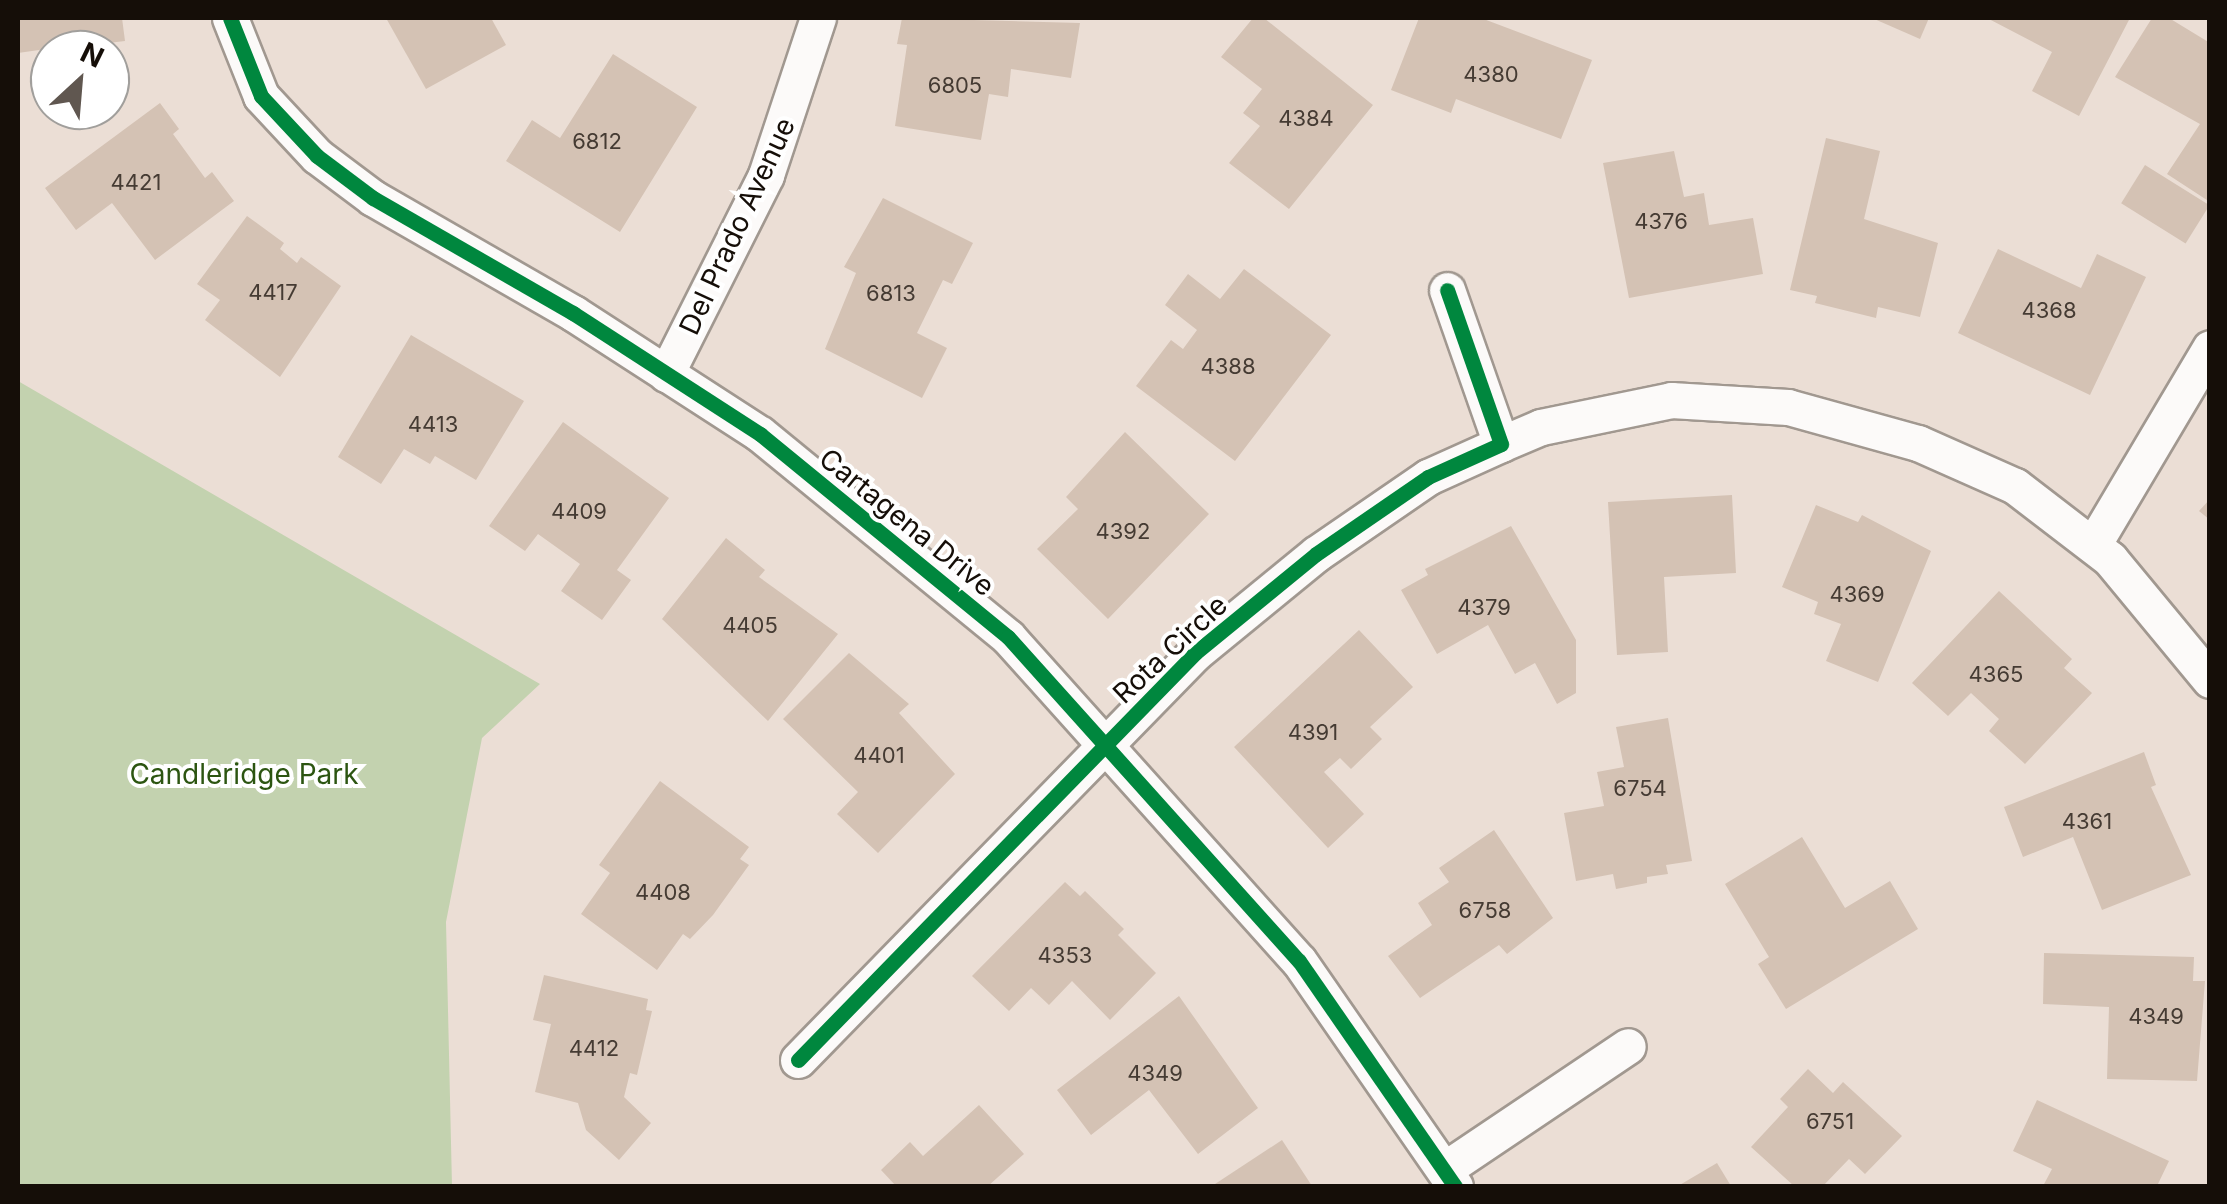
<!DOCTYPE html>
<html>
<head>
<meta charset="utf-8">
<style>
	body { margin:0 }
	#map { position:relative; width:2227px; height:1204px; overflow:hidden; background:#ebded5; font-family:Inter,sans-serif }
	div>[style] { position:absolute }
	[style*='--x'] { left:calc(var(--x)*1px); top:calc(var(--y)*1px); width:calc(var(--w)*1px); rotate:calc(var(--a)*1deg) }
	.green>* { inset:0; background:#c3d2af }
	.building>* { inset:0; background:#d4c2b4; transform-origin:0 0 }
	.roads { filter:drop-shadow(2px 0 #a19890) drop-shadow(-2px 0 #a19890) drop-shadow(0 2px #a19890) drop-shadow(0 -2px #a19890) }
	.minor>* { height:35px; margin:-17.5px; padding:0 17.5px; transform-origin:17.5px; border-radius:17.5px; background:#fcfaf9 }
	.cycleway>* { height:15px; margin:-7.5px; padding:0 7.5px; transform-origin:7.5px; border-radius:7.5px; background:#00873e }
	span { translate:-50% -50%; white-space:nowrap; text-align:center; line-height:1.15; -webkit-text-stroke:8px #fff; paint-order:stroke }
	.number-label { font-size:22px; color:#453b33 }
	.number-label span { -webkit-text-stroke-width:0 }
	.street-label { font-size:28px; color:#150e08 }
	.park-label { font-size:28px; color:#2c5511 }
	.frame { position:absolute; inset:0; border:20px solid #150e08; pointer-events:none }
	.north { position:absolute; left:30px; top:30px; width:100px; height:100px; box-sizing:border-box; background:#fff; border:2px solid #a19f9c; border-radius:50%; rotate:26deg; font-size:28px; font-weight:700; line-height:40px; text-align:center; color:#150e08 }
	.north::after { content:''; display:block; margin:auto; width:35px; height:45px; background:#605750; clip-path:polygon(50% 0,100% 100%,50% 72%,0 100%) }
</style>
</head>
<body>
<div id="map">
	<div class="green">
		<div style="clip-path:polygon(18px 381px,540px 684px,482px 738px,446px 922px,452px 1186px,18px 1186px)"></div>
	</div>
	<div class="building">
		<div style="clip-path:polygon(18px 18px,122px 18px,125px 41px,50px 50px,48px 61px,46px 49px,18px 53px)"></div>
		<div style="clip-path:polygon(386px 18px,491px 18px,506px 45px,426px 89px)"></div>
		<div style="clip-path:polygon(902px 18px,1080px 23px,1071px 78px,1011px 69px,1008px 97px,989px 94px,981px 140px,895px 126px,907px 45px,897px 44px)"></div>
		<div style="clip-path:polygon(1253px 18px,1264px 18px,1373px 105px,1289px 209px,1229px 163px,1260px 126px,1243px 113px,1262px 89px,1221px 57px)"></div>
		<div style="clip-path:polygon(1419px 18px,1481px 18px,1592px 60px,1561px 139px,1456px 99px,1451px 113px,1391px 90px)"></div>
		<div style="clip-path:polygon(1872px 18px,1929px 18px,1920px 39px)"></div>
		<div style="clip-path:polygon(1987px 18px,2130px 18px,2079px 116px,2032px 91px,2052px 52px)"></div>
		<div style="clip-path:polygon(2152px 18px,2169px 18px,2210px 43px,2210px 202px,2167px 174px,2200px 124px,2115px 77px)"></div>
		<div style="clip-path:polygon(613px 54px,697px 107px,620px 232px,506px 161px,532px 120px,560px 138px)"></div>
		<div style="clip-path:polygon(160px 103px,179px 129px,173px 134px,205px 178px,212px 172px,234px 201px,155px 260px,112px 203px,76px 230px,45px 188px)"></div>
		<div style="clip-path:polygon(1826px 138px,1880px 151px,1864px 219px,1938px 243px,1920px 317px,1878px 307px,1876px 318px,1815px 303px,1817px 296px,1790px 290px)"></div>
		<div style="clip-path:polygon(1674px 151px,1684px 197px,1704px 193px,1709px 225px,1753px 218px,1763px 274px,1629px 298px,1603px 163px)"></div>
		<div style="left:2145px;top:165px;width:76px;height:45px;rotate:32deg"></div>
		<div style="clip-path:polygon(883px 198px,973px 243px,952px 284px,943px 280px,917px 333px,947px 348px,922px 398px,825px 349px,856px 273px,844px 267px)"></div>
		<div style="clip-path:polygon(247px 216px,284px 243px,280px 249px,297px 263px,301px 257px,341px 286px,280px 377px,205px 320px,220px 300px,197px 284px)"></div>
		<div style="clip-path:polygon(1998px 249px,2081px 288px,2097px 254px,2146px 277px,2090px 395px,1958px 333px)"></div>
		<div style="clip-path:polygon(1244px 269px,1331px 335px,1235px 461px,1136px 386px,1171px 340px,1183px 349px,1197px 330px,1165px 305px,1188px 274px,1220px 299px)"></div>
		<div style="clip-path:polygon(411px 335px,524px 401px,476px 480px,435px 456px,430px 464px,404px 449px,381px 484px,338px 457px)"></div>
		<div style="clip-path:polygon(563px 422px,669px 498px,617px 570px,631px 580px,602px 620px,561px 591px,580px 564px,538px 534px,525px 551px,489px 526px)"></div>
		<div style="clip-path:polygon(1125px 432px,1209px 514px,1108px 619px,1037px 549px,1078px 509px,1066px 497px)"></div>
		<div style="clip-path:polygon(1732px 495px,1736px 573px,1664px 577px,1668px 652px,1617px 655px,1608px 502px)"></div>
		<div style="clip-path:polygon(2210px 499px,2210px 520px,2199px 511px)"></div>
		<div style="clip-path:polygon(1816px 505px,1858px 522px,1862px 515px,1931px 551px,1878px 682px,1826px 661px,1841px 624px,1814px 614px,1818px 602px,1782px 587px)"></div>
		<div style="clip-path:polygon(1511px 526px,1576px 640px,1576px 693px,1557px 704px,1535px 663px,1515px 674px,1488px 625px,1437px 654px,1401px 590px,1428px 575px,1425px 569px)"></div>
		<div style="clip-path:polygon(726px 538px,765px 570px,759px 577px,838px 634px,768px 721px,662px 619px)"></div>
		<div style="clip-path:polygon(1999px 591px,2072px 659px,2064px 668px,2092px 693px,2025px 764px,1989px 731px,1999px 719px,1971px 693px,1948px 716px,1912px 683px)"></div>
		<div style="clip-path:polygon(1359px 630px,1413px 687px,1370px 727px,1382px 739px,1351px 769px,1340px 758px,1324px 772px,1364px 814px,1328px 848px,1234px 747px)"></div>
		<div style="clip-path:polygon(849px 653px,909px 704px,899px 713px,955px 774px,878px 853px,837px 814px,858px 792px,783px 719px)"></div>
		<div style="clip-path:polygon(1668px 718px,1692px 861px,1666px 865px,1668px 874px,1647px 877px,1647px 883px,1616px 889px,1613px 874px,1576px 881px,1564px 813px,1604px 806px,1597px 772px,1624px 767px,1616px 727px)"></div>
		<div style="clip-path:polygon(2144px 752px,2156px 785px,2151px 787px,2191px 875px,2102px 910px,2073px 837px,2023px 857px,2004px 807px)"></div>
		<div style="clip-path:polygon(660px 781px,749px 847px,740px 859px,749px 865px,713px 915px,690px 939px,683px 934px,657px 970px,581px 914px,610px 873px,599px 865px)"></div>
		<div style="clip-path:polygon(1494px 830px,1553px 918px,1507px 954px,1499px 945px,1420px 998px,1388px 956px,1432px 925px,1418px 903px,1449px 882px,1439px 868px)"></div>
		<div style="clip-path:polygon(1802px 837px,1845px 908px,1890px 881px,1918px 929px,1786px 1009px,1758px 964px,1769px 957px,1725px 884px)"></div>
		<div style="clip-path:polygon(1065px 882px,1080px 896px,1085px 891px,1124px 929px,1118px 935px,1156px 973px,1110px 1020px,1072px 981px,1049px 1005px,1031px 988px,1009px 1011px,972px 976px)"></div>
		<div style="clip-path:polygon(2044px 953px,2194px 957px,2193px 981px,2205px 981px,2197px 1081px,2107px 1079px,2109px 1007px,2043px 1004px)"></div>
		<div style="clip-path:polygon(544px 975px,648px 999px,646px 1010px,652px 1011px,637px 1075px,630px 1073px,624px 1097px,651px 1123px,619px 1160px,586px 1130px,578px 1103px,535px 1092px,551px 1024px,533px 1020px)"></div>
		<div style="clip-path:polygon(1179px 996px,1258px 1108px,1198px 1154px,1149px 1090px,1091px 1135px,1057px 1090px)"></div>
		<div style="clip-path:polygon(1808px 1069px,1833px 1093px,1843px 1082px,1902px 1136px,1865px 1174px,1849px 1159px,1823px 1186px,1794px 1186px,1751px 1147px,1788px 1107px,1780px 1099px)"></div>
		<div style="clip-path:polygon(2037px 1100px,2169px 1161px,2157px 1186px,2043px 1186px,2052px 1169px,2013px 1151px)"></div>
		<div style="clip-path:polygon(979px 1105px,1024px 1154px,988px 1186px,896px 1186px,881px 1170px,910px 1142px,923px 1156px)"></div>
		<div style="clip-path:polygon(1282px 1140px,1312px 1186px,1212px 1186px)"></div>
		<div style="clip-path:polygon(1717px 1163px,1731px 1186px,1678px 1186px)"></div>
	</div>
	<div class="roads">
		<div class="minor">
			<div style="--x:230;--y:18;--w:84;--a:68.3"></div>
			<div style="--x:261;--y:96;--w:82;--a:47"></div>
			<div style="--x:317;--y:156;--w:70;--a:36.9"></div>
			<div style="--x:373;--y:198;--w:231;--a:29.9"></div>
			<div style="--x:573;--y:313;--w:223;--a:32.9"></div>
			<div style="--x:760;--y:434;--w:320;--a:39.3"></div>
			<div style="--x:1008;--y:637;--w:435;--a:48.1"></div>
			<div style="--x:1299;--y:961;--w:274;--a:55.3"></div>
			<div style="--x:666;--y:374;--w:223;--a:-63.3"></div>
			<div style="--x:766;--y:175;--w:165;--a:-71.7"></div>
			<div style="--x:1501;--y:444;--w:43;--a:-23"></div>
			<div style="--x:1541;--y:427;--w:133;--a:-11.7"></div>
			<div style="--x:1671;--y:400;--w:117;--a:3.4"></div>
			<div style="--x:1788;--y:407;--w:135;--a:15.5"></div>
			<div style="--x:1918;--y:443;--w:106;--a:23.9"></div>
			<div style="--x:2015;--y:486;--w:120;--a:37.5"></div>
			<div style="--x:2110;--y:559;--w:157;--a:50.4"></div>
			<div style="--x:2093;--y:545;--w:229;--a:-59.3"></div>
			<div style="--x:798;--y:1060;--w:569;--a:-45.71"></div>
			<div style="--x:1195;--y:653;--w:156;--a:-39.3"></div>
			<div style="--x:1316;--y:554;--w:136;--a:-34.5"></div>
			<div style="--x:1428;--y:477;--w:80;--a:-24.3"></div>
			<div style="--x:1501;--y:444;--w:163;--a:-109.3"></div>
			<div style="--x:1445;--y:1169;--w:220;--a:-33.9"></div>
		</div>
	</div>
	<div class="cycleway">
		<div style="--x:230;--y:18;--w:84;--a:68.3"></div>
		<div style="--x:261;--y:96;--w:82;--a:47"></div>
		<div style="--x:317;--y:156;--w:70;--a:36.9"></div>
		<div style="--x:373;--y:198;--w:231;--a:29.9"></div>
		<div style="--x:573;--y:313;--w:223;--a:32.9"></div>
		<div style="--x:760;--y:434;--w:320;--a:39.3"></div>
		<div style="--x:1008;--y:637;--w:435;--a:48.1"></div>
		<div style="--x:1299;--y:961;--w:274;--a:55.3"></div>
		<div style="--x:798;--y:1060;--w:569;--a:-45.71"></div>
		<div style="--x:1195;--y:653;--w:156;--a:-39.3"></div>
		<div style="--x:1316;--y:554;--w:136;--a:-34.5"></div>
		<div style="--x:1428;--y:477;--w:80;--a:-24.3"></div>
		<div style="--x:1501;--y:444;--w:163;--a:-109.3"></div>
	</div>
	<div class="number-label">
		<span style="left:1491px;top:75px">4380</span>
		<span style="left:955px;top:86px">6805</span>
		<span style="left:1306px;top:119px">4384</span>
		<span style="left:597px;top:142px">6812</span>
		<span style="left:136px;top:183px">4421</span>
		<span style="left:1661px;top:222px">4376</span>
		<span style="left:273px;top:293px">4417</span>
		<span style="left:891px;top:294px">6813</span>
		<span style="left:2049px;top:311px">4368</span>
		<span style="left:1228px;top:367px">4388</span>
		<span style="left:433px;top:425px">4413</span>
		<span style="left:579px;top:512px">4409</span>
		<span style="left:1123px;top:532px">4392</span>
		<span style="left:1857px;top:595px">4369</span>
		<span style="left:1484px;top:608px">4379</span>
		<span style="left:750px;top:626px">4405</span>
		<span style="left:1996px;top:675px">4365</span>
		<span style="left:1313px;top:733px">4391</span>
		<span style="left:879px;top:756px">4401</span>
		<span style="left:1640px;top:789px">6754</span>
		<span style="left:2087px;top:822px">4361</span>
		<span style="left:663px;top:893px">4408</span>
		<span style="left:1485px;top:911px">6758</span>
		<span style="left:1065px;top:956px">4353</span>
		<span style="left:2156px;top:1017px">4349</span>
		<span style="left:594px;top:1049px">4412</span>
		<span style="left:1155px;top:1074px">4349</span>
		<span style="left:1830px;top:1122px">6751</span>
	</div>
	<div class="street-label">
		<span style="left:737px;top:226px;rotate:-65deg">Del Prado Avenue</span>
		<span style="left:907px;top:522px;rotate:39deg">Cartagena Drive</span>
		<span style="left:1170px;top:649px;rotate:-43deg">Rota Circle</span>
	</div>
	<div class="park-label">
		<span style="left:244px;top:774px">Candleridge Park</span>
	</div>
	<div class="frame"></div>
	<div class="north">N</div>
</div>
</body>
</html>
